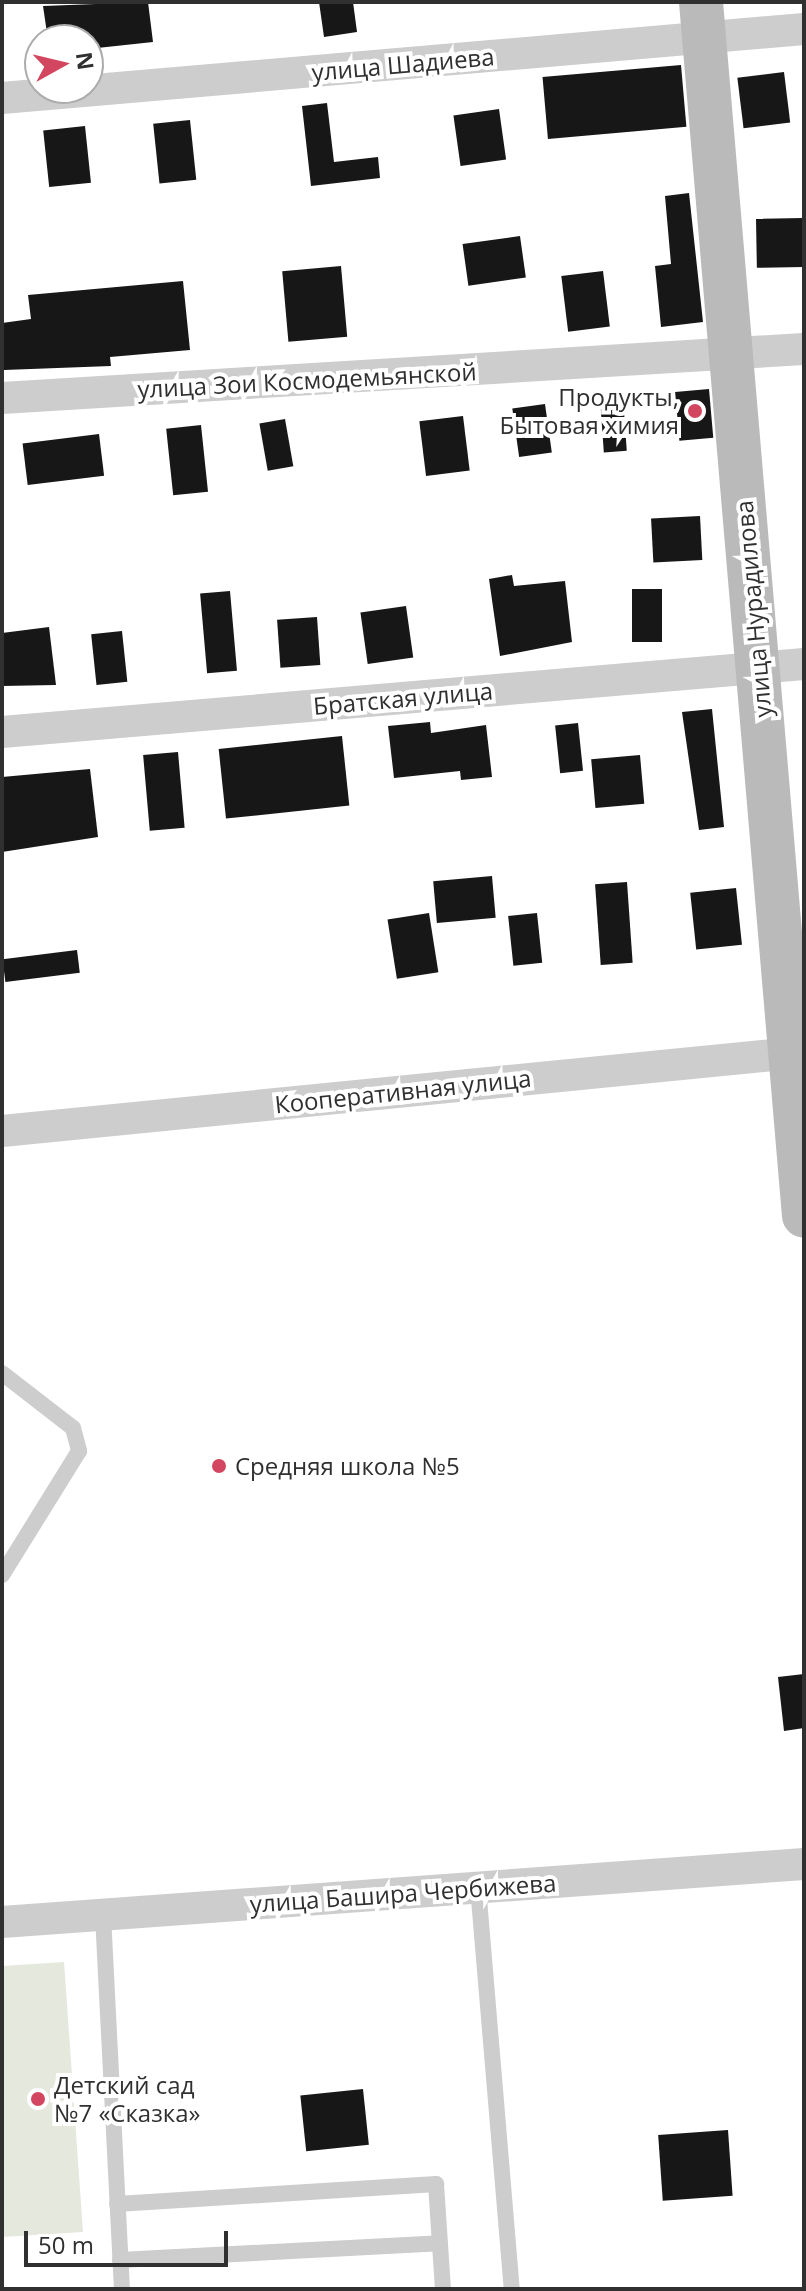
<!DOCTYPE html>
<html>
<head>
<meta charset="utf-8">
<style>
	body { margin:0 }
	#map { position:relative; width:806px; height:2291px; overflow:hidden; background:#fff; font-family:"Open Sans",sans-serif }
	div>[style] { position:absolute }
	[style*='--x'] { left:calc(var(--x)*1px); top:calc(var(--y)*1px); width:calc(var(--w)*1px); rotate:calc(var(--a)*1deg) }
	.green>* { inset:0; background:#e4e8dd }
	.building>* { inset:0; background:#171717; transform-origin:0 0 }
	.lane>* { height:16px; margin:-8px; padding:0 8px; transform-origin:8px; border-radius:8px; background:#cdcdcd }
	.street>* { height:32px; margin:-16px; padding:0 16px; transform-origin:16px; border-radius:16px; background:#cdcdcd }
	.secondary>* { height:44px; margin:-22px; padding:0 22px; transform-origin:22px; border-radius:22px; background:#bababa }
	.dots>* { width:22px; height:22px; translate:-50% -50%; box-sizing:border-box; border:4px solid #fff; border-radius:50% }
	span { translate:-50% -50%; white-space:nowrap; text-align:center; line-height:1.15; -webkit-text-stroke:8px #fff; paint-order:stroke }
	.street-label { font-size:24px; color:#303030 }
	.poi-label { font-size:24px; color:#303030 }
	.right { translate:-100% -50%; text-align:right }
	.left { translate:0 -50%; text-align:left }
	.frame { position:absolute; inset:0; border:4px solid #303030; pointer-events:none }
	.north { position:absolute; left:24px; top:24px; width:80px; height:80px; box-sizing:border-box; background:#fff; border:2px solid #acacac; border-radius:50%; rotate:82deg; font-size:22px; font-weight:700; line-height:32px; text-align:center; color:#303030 }
	.north::after { content:''; display:block; margin:auto; width:28px; height:36px; background:#d34660; clip-path:polygon(50% 0,100% 100%,50% 72%,0 100%) }
	.scale { position:absolute; left:24px; top:2231px; width:204px; height:36px; box-sizing:border-box; border:4px solid #303030; border-top:0; padding-left:10px; font-size:24px; line-height:28px; white-space:nowrap; color:#303030; -webkit-text-stroke:6px #fff; paint-order:stroke }
</style>
</head>
<body>
<div id="map">
	<div class="green">
		<div style="clip-path:polygon(64px 1962px,83px 2232px,2px 2237px,2px 1966px)"></div>
	</div>
	<div class="building">
		<div style="clip-path:polygon(148px 2px,153px 42px,88px 49px,88px 40px,48px 40px,43px 6px)"></div>
		<div style="clip-path:polygon(319px 2px,353px 2px,357px 32px,324px 37px)"></div>
		<div style="left:681px;top:65px;width:62px;height:139px;rotate:85deg"></div>
		<div style="left:784px;top:72px;width:51px;height:47px;rotate:83deg"></div>
		<div style="clip-path:polygon(327px 103px,334px 162px,378px 157px,380px 178px,311px 186px,302px 106px)"></div>
		<div style="left:499px;top:109px;width:51px;height:46px;rotate:82deg"></div>
		<div style="left:190px;top:120px;width:60px;height:37px;rotate:84deg"></div>
		<div style="left:85px;top:126px;width:57px;height:42px;rotate:84deg"></div>
		<div style="clip-path:polygon(689px 193px,703px 322px,661px 327px,655px 266px,671px 264px,665px 196px)"></div>
		<div style="left:803px;top:218px;width:49px;height:47px;rotate:89deg"></div>
		<div style="left:520px;top:236px;width:42px;height:58px;rotate:82deg"></div>
		<div style="left:341px;top:266px;width:71px;height:59px;rotate:85deg"></div>
		<div style="left:603px;top:271px;width:56px;height:42px;rotate:83deg"></div>
		<div style="clip-path:polygon(183px 281px,190px 350px,110px 357px,111px 366px,4px 370px,2px 323px,31px 319px,28px 295px)"></div>
		<div style="left:709px;top:389px;width:49px;height:34px;rotate:85deg"></div>
		<div style="left:623px;top:397px;width:54px;height:23px;rotate:86deg"></div>
		<div style="left:545px;top:404px;width:49px;height:33px;rotate:82deg"></div>
		<div style="left:463px;top:416px;width:55px;height:44px;rotate:83deg"></div>
		<div style="left:285px;top:419px;width:48px;height:26px;rotate:80deg"></div>
		<div style="left:201px;top:425px;width:67px;height:35px;rotate:84deg"></div>
		<div style="left:99px;top:434px;width:42px;height:77px;rotate:83deg"></div>
		<div style="left:700px;top:516px;width:44px;height:49px;rotate:87deg"></div>
		<div style="clip-path:polygon(512px 575px,514px 586px,565px 581px,572px 642px,500px 656px,489px 579px)"></div>
		<div style="left:632px;top:589px;width:30px;height:53px"></div>
		<div style="left:230px;top:591px;width:80px;height:30px;rotate:85deg"></div>
		<div style="left:406px;top:606px;width:52px;height:46px;rotate:82deg"></div>
		<div style="left:317px;top:617px;width:48px;height:40px;rotate:86deg"></div>
		<div style="clip-path:polygon(49px 627px,56px 685px,2px 686px,2px 633px)"></div>
		<div style="left:122px;top:631px;width:51px;height:31px;rotate:84deg"></div>
		<div style="clip-path:polygon(712px 709px,724px 827px,699px 830px,682px 712px)"></div>
		<div style="clip-path:polygon(430px 722px,431px 733px,486px 725px,492px 777px,461px 780px,460px 771px,394px 778px,388px 726px)"></div>
		<div style="left:578px;top:723px;width:48px;height:23px;rotate:84deg"></div>
		<div style="left:342px;top:736px;width:70px;height:124px;rotate:84deg"></div>
		<div style="left:178px;top:752px;width:76px;height:35px;rotate:85deg"></div>
		<div style="left:640px;top:755px;width:49px;height:49px;rotate:85deg"></div>
		<div style="clip-path:polygon(90px 769px,98px 837px,2px 852px,2px 777px)"></div>
		<div style="left:492px;top:876px;width:42px;height:59px;rotate:85deg"></div>
		<div style="left:627px;top:882px;width:81px;height:32px;rotate:86deg"></div>
		<div style="left:736px;top:888px;width:57px;height:46px;rotate:84deg"></div>
		<div style="left:429px;top:913px;width:60px;height:42px;rotate:81deg"></div>
		<div style="left:537px;top:913px;width:50px;height:29px;rotate:84deg"></div>
		<div style="left:77px;top:950px;width:23px;height:75px;rotate:83deg"></div>
		<div style="clip-path:polygon(804px 1674px,804px 1728px,784px 1731px,778px 1677px)"></div>
		<div style="left:363px;top:2089px;width:56px;height:63px;rotate:84deg"></div>
		<div style="left:728px;top:2130px;width:66px;height:70px;rotate:86deg"></div>
	</div>
	<div class="lane">
		<div style="--x:2;--y:1373;--w:90;--a:37.8"></div>
		<div style="--x:73;--y:1428;--w:24;--a:75"></div>
		<div style="--x:79;--y:1451;--w:146;--a:121.8"></div>
		<div style="--x:478;--y:1887;--w:403;--a:85.2"></div>
		<div style="--x:103;--y:1915;--w:374;--a:87.1"></div>
		<div style="--x:117;--y:2204;--w:320;--a:-3.6"></div>
		<div style="--x:436;--y:2184;--w:105;--a:86.2"></div>
		<div style="--x:120;--y:2260;--w:320;--a:-3"></div>
	</div>
	<div class="street">
		<div style="--x:2;--y:98;--w:805;--a:-4.92"></div>
		<div style="--x:2;--y:398;--w:803;--a:-3.5"></div>
		<div style="--x:2;--y:732;--w:805;--a:-4.85"></div>
		<div style="--x:2;--y:1131;--w:806;--a:-5.63"></div>
		<div style="--x:2;--y:1922;--w:804;--a:-4.14"></div>
	</div>
	<div class="secondary">
		<div style="--x:701;--y:2;--w:1218;--a:85.15"></div>
	</div>
	<div class="dots">
		<div style="left:695px;top:411px;background:#d34660"></div>
		<div style="left:219px;top:1466px;background:#d34660"></div>
		<div style="left:38px;top:2099px;background:#d34660"></div>
	</div>
	<div class="street-label">
		<span style="left:403px;top:64px;rotate:-5deg">улица Шадиева</span>
		<span style="left:307px;top:380px;rotate:-3deg">улица Зои Космодемьянской</span>
		<span style="left:753px;top:609px;rotate:-95deg">улица Нурадилова</span>
		<span style="left:403px;top:698px;rotate:-5deg">Братская улица</span>
		<span style="left:403px;top:1091px;rotate:-6deg">Кооперативная улица</span>
		<span style="left:403px;top:1893px;rotate:-4deg">улица Башира Чербижева</span>
	</div>
	<div class="poi-label">
		<span class="right" style="left:679px;top:411px">Продукты,<br>Бытовая химия</span>
		<span class="left" style="left:235px;top:1466px">Средняя школа №5</span>
		<span class="left" style="left:54px;top:2099px">Детский сад<br>№7 «Сказка»</span>
	</div>
	<div class="frame"></div>
	<div class="north">N</div>
	<div class="scale">50 m</div>
</div>
</body>
</html>
